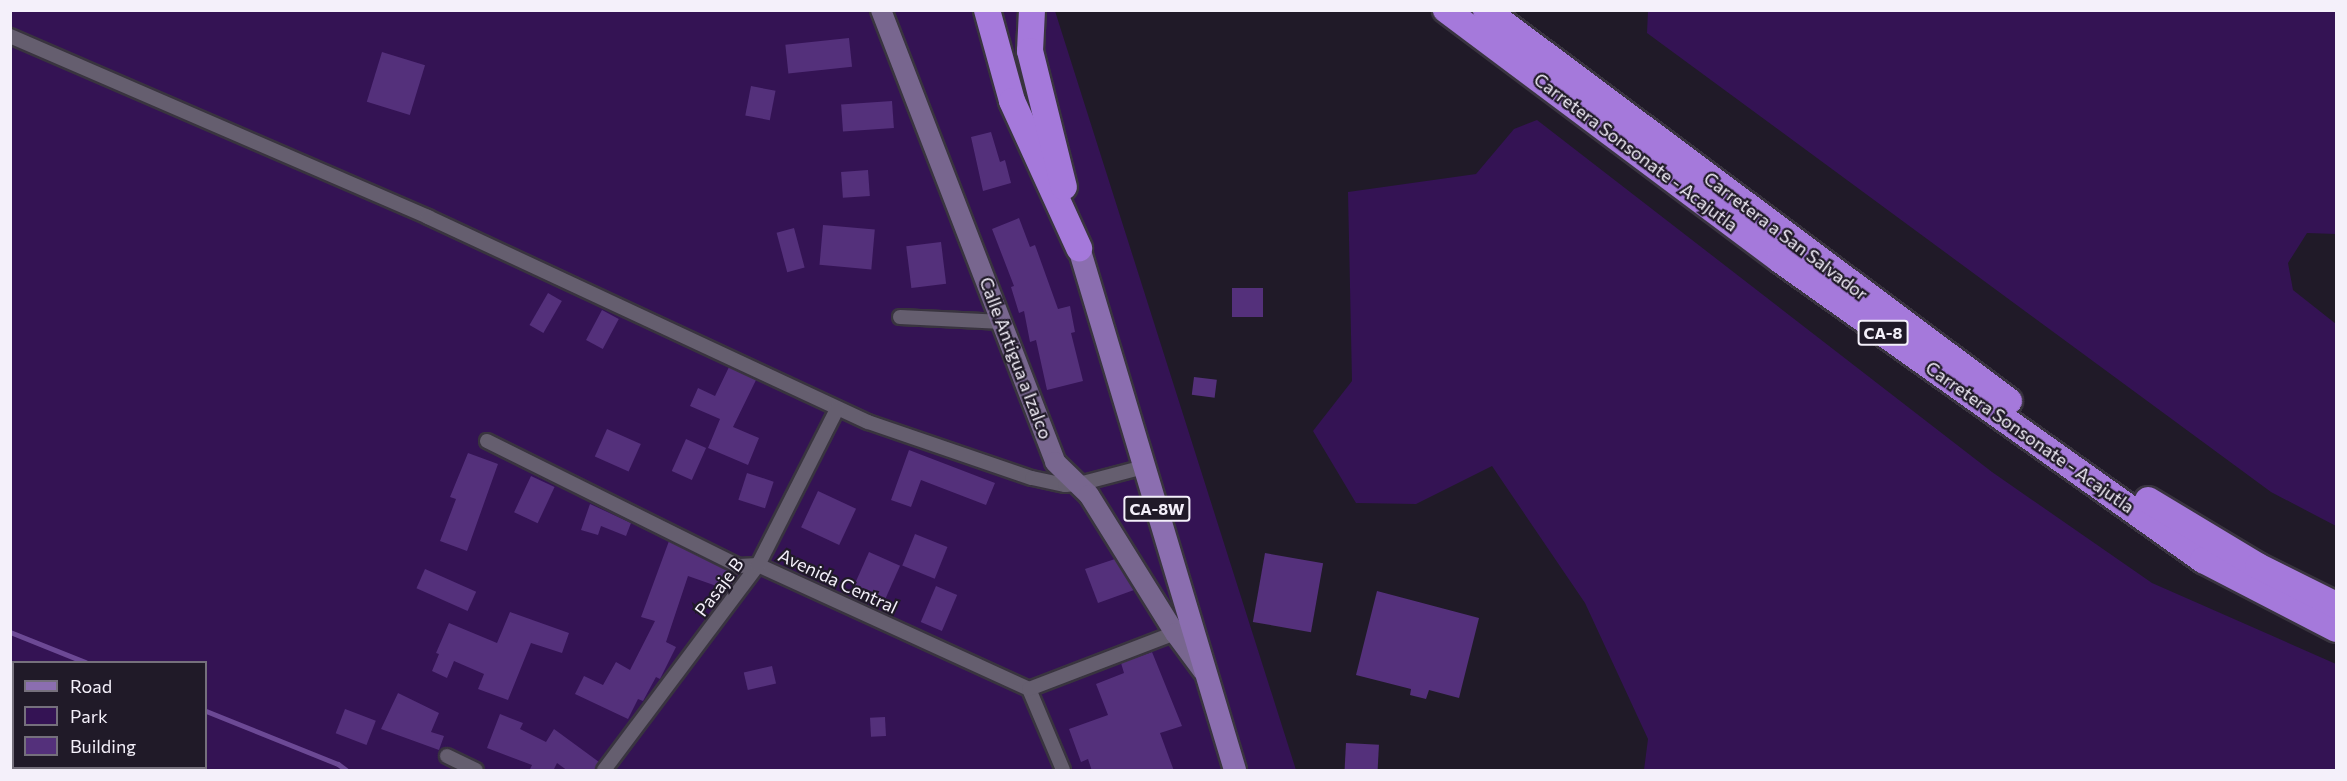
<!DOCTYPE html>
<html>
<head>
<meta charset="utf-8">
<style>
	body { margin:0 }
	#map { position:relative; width:2347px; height:781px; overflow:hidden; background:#201a28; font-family:Commissioner,sans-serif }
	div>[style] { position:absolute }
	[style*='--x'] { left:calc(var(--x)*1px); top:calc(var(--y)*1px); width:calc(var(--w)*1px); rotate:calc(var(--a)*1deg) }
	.green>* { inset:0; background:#341354 }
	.stream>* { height:5px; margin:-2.5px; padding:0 2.5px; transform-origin:2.5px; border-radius:2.5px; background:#6c4995 }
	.building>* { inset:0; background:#54307b; transform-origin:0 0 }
	.roads { filter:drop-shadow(2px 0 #39343f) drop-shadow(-2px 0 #39343f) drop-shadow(0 2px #39343f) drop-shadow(0 -2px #39343f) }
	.street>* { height:14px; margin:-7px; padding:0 7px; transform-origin:7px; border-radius:7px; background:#655e6f }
	.secondary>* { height:20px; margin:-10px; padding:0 10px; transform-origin:10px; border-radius:10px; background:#78668f }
	.primary>* { height:22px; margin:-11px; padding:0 11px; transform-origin:11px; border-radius:11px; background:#8b6eb0 }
	.highway>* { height:26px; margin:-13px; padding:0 13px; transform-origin:13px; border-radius:13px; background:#a579db }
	span { translate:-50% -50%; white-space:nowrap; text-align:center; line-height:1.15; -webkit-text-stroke:4.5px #201a28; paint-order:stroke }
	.shield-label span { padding:2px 4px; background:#201a28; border:2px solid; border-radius:4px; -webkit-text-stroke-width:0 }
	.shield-label { font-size:16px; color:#f4f0fa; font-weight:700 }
	.street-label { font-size:18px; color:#f4f0fa }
	.frame { position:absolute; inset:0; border:12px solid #f4f0fa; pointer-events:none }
	.legend { position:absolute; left:12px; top:661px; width:195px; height:108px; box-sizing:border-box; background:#201a28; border:2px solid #75707c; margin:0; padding:8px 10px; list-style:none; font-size:18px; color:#f4f0fa }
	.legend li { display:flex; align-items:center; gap:12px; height:30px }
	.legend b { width:30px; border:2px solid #75707c }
</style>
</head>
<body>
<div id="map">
	<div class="green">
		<div style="clip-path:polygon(evenodd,11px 11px,1055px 11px,1296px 770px,11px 770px,11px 11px,14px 662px,206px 662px,206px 768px,14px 768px,14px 662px)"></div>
		<div style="clip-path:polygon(1648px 11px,2336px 11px,2336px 234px,2307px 233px,2288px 263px,2293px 290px,2336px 324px,2336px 526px,2271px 492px,1647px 33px)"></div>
		<div style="clip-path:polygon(1537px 120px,1992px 472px,2152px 583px,2336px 664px,2336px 770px,1644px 770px,1648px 739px,1585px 603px,1492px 466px,1416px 504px,1356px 503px,1313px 431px,1352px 381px,1348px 192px,1476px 174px,1514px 129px)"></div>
	</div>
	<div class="stream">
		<div style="--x:10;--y:632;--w:81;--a:21.8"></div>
		<div style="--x:206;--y:711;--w:142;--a:21.9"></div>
		<div style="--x:338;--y:764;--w:10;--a:37"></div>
	</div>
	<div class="building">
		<div style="left:849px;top:38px;width:29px;height:64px;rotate:84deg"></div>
		<div style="left:382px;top:52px;width:45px;height:52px;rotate:17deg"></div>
		<div style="left:751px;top:86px;width:25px;height:30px;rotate:11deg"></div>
		<div style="left:892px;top:101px;width:27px;height:51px;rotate:86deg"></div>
		<div style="clip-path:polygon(991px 132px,1000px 162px,1005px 160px,1011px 183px,983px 191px,971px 137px)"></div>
		<div style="left:868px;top:170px;width:26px;height:27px;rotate:86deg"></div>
		<div style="clip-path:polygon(1019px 218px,1030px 247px,1035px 245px,1058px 309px,1070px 306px,1075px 332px,1071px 333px,1083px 381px,1047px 390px,1036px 340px,1030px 342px,1024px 311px,1019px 313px,1011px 287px,1014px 286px,992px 229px)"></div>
		<div style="left:823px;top:225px;width:52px;height:40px;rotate:5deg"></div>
		<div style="left:794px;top:228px;width:41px;height:18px;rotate:75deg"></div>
		<div style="left:941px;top:242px;width:42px;height:35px;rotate:83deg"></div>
		<div style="left:1232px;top:288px;width:31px;height:29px"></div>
		<div style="left:548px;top:293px;width:16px;height:37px;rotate:30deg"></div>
		<div style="left:602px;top:310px;width:19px;height:34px;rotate:28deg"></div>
		<div style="clip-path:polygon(729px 367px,756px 380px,733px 427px,759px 438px,748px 465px,708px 448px,720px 419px,690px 406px,698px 388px,715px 396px)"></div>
		<div style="left:1194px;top:377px;width:23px;height:18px;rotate:7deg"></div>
		<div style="left:607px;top:429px;width:37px;height:30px;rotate:24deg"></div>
		<div style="left:686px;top:439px;width:22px;height:35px;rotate:24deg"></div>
		<div style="clip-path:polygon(909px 450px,995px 483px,986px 505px,921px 480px,911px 507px,891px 500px)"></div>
		<div style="clip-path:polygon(468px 453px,498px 464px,467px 551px,440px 541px,456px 499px,450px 497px)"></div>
		<div style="left:747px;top:473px;width:28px;height:28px;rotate:18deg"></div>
		<div style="left:531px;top:476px;width:26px;height:40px;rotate:25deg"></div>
		<div style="left:818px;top:491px;width:42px;height:40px;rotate:25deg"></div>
		<div style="clip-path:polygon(590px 504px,631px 523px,626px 536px,601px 526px,598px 535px,581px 530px)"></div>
		<div style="left:915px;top:534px;width:35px;height:34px;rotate:22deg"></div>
		<div style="clip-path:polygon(669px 541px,737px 575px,728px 590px,688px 576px,666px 642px,676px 647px,660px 679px,656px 677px,643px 701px,638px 699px,628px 719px,575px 694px,584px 676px,603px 685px,616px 662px,630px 670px,655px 621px,641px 617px)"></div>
		<div style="left:869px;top:552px;width:34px;height:39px;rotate:24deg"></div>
		<div style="left:1265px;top:553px;width:59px;height:70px;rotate:10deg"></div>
		<div style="clip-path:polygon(1115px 559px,1134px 590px,1098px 603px,1085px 569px)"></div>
		<div style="left:425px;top:569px;width:56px;height:21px;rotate:24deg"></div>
		<div style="left:936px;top:586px;width:23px;height:39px;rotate:23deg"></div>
		<div style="clip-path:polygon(1377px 591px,1479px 618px,1459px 698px,1429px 690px,1426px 699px,1410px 695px,1411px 689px,1356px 675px)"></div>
		<div style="clip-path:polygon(510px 612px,569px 633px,562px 653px,531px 643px,508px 700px,478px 689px,484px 674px,454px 661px,447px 678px,432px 671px,439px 654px,436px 653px,449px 623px,497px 643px)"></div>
		<div style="clip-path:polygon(1152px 652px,1182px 726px,1160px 733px,1174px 771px,1092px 771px,1088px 759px,1081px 762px,1069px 729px,1108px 715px,1096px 684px,1124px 673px,1121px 663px)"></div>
		<div style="left:772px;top:666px;width:18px;height:29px;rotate:77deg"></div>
		<div style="clip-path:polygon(398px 693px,439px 713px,431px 732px,444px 736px,439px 750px,381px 729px)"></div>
		<div style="left:345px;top:709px;width:33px;height:26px;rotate:21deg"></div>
		<div style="clip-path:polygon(500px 714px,523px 723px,520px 729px,546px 742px,554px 729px,599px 762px,595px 771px,568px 771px,557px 763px,553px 771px,529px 771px,532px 765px,487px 748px)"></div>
		<div style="left:885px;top:717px;width:19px;height:15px;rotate:87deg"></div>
		<div style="left:1346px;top:743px;width:33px;height:28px;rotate:3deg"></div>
	</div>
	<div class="roads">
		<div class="street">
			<div style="--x:10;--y:36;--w:456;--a:23.4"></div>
			<div style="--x:428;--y:217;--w:485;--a:25"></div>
			<div style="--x:868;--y:422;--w:173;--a:18.9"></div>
			<div style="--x:1032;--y:478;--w:34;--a:12"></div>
			<div style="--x:1065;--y:485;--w:14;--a:-4"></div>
			<div style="--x:1079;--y:484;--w:67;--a:-14.7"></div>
			<div style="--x:900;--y:317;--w:103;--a:2.8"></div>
			<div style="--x:487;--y:441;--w:281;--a:26.4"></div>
			<div style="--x:739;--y:566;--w:19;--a:-3"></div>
			<div style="--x:758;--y:565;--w:298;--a:24.6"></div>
			<div style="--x:1029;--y:689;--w:88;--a:67.2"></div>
			<div style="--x:1029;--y:689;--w:156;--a:-21"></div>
			<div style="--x:447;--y:756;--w:32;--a:26"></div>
			<div style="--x:604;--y:770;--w:256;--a:-53.1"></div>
			<div style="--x:758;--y:565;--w:175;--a:-63.1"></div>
		</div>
		<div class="secondary">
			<div style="--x:881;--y:10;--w:484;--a:68.9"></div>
			<div style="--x:1055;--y:462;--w:47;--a:44.1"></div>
			<div style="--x:1089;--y:495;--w:163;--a:58.1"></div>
			<div style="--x:1175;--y:633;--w:47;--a:53.6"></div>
		</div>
		<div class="primary">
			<div style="--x:1079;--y:248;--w:545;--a:73.36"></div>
		</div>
		<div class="highway">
			<div style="--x:987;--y:10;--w:94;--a:74.6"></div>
			<div style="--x:1012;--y:101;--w:162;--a:65.5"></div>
			<div style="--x:1032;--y:10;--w:41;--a:92.8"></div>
			<div style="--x:1030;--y:51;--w:140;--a:76"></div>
			<div style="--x:1446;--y:10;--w:417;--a:36.8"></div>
			<div style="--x:1780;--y:260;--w:519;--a:35.35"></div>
			<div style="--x:2203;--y:560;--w:150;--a:27.4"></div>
			<div style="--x:1486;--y:10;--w:653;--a:36.78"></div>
			<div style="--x:2148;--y:500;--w:128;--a:31"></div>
			<div style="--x:2258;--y:566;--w:87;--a:26.6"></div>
		</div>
	</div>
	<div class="shield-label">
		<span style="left:1883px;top:333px">CA-8</span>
		<span style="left:1157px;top:509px">CA-8W</span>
	</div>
	<div class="street-label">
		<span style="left:1636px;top:152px;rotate:37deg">Carretera Sonsonate - Acajutla</span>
		<span style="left:1786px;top:236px;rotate:37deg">Carretera a San Salvador</span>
		<span style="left:1016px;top:358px;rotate:69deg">Calle Antigua a Izalco</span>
		<span style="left:2030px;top:437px;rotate:35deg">Carretera Sonsonate - Acajutla</span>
		<span style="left:838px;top:581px;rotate:25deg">Avenida Central</span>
		<span style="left:719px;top:587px;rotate:-53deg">Pasaje B</span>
	</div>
	<div class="frame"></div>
	<ul class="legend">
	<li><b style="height:8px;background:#8b6eb0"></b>Road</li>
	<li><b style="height:16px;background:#341354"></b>Park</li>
	<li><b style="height:16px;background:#54307b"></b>Building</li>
	</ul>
</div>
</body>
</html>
